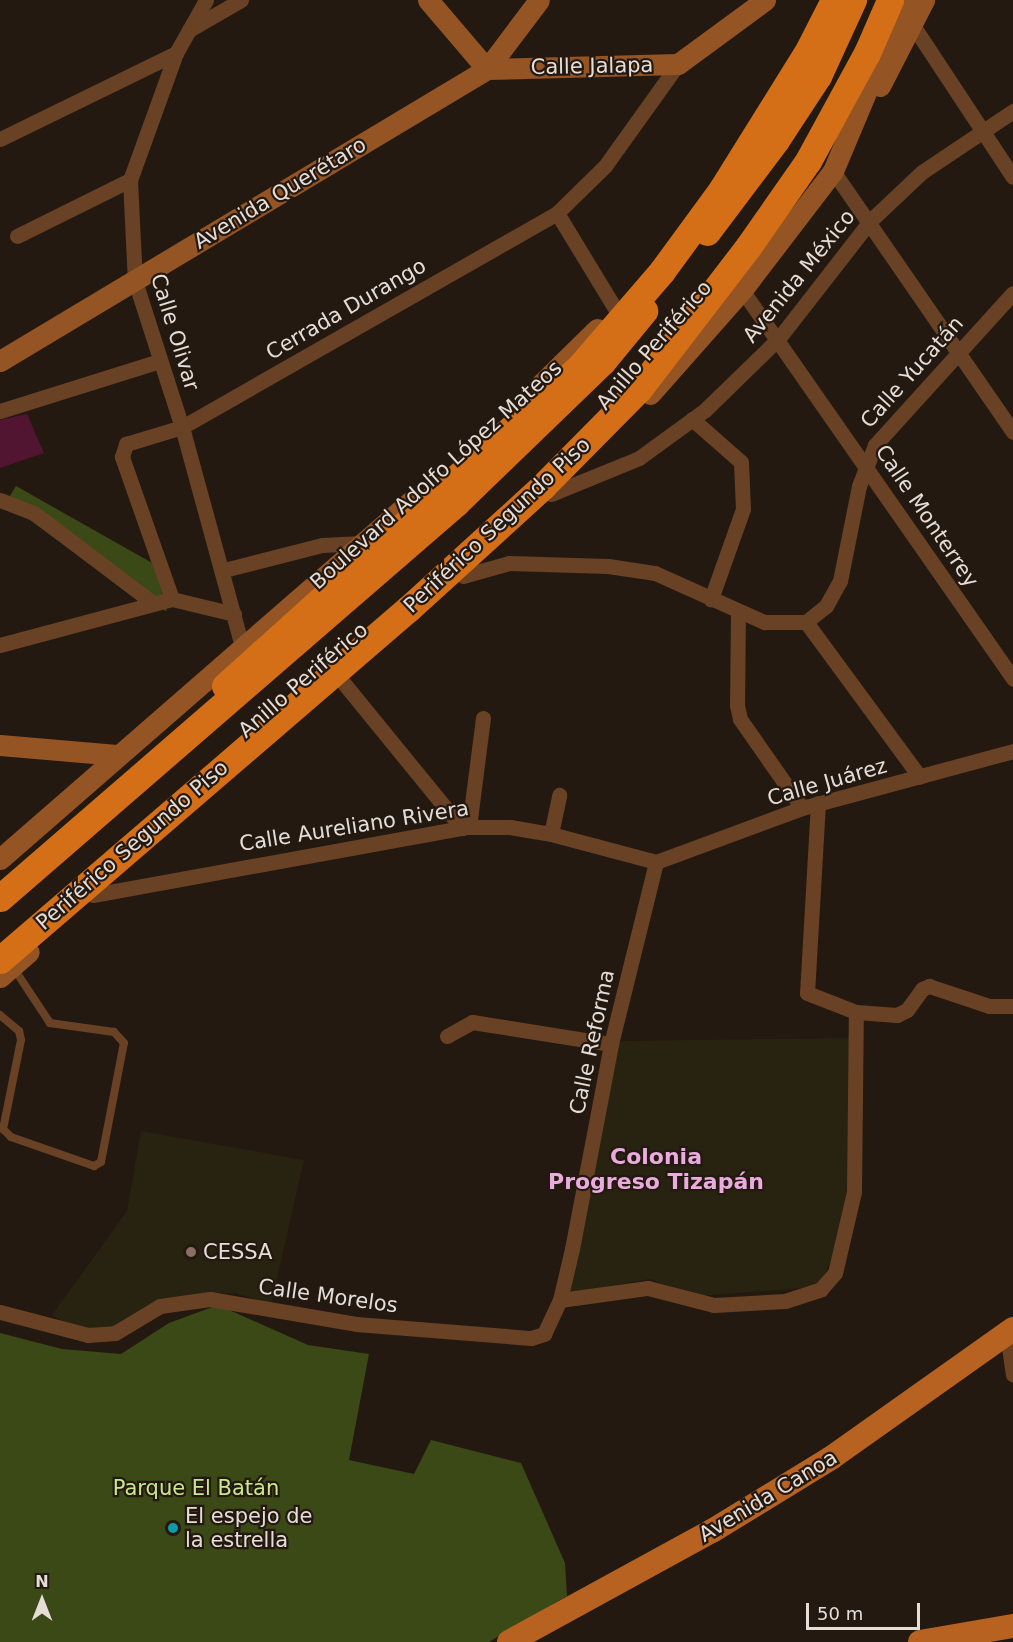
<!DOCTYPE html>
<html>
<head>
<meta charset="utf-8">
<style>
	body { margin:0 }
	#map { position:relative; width:1013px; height:1642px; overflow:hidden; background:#241910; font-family:"DejaVu Sans",sans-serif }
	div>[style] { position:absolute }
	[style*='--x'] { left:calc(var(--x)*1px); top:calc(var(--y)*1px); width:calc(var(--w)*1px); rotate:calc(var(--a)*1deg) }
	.education>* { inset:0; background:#282211 }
	.green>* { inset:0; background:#3a4916 }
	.building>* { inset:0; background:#511431 }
	.lane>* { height:8px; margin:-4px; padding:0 4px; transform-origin:4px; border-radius:4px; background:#694125 }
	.street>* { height:15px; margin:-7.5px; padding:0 7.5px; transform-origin:7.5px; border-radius:7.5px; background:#694125 }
	.secondary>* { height:21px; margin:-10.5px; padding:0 10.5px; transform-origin:10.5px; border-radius:10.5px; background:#955424 }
	.primary>* { height:24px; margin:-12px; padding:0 12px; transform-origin:12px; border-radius:12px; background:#b76220 }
	.highway>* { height:27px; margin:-13.5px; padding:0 13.5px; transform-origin:13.5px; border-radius:13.5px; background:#d56f17 }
	.highway-bridge>* { height:27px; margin:-13.5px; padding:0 13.5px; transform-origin:13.5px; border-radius:13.5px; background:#d56f17 }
	.dots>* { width:16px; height:16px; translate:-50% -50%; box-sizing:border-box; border:3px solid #241910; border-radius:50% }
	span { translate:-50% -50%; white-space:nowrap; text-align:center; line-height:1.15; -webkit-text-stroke:4.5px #241910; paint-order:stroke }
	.street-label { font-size:21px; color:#e5ddd7 }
	.poi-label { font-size:21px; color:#e5ddd7 }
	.left { translate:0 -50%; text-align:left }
	.park-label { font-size:21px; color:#c8e889 }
	.neighbourhood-label { font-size:22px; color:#eaabdf; font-weight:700 }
	.north { position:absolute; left:12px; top:1570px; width:60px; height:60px; -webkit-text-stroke:4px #241910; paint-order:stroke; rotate:0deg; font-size:16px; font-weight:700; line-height:24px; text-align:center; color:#e5ddd7 }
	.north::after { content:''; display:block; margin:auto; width:21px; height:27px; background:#e5ddd7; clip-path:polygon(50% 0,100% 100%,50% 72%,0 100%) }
	.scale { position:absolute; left:806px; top:1603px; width:114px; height:27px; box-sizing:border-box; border:3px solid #e5ddd7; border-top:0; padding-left:8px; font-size:18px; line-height:21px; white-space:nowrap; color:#e5ddd7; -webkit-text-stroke:4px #241910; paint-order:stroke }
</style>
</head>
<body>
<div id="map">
	<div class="education">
		<div style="clip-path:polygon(850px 1038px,849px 1191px,836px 1248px,819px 1287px,697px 1296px,650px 1279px,569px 1293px,619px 1041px)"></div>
		<div style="clip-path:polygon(141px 1131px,304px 1160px,271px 1305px,236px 1293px,201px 1293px,129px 1324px,81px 1332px,52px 1315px,127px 1211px)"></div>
	</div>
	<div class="green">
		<div style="clip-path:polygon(16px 486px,154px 564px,167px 611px,147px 606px,23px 515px,3px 507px)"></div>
		<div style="clip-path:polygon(218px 1305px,308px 1345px,369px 1354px,349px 1460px,414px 1474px,431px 1440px,521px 1463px,565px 1563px,567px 1596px,489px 1642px,0 1642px,0 1333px,62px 1349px,121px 1354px,169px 1323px)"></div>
	</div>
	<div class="building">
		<div style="clip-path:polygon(27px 414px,44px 453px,0 468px,0 420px)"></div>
	</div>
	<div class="lane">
		<div style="--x:0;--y:1015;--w:25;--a:40"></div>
		<div style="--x:19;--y:1031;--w:9;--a:77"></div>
		<div style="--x:21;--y:1040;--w:91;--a:101.4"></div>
		<div style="--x:3;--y:1129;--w:11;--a:45"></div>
		<div style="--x:11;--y:1137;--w:88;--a:19.3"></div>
		<div style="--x:94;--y:1166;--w:8;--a:-30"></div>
		<div style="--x:101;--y:1162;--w:121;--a:-79.1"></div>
		<div style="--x:124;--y:1043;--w:15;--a:-132"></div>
		<div style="--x:114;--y:1032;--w:65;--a:-172"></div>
		<div style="--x:50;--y:1023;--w:67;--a:-123.5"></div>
	</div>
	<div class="street">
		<div style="--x:206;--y:0;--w:61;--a:119.5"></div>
		<div style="--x:176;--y:53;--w:135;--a:109.9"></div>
		<div style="--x:130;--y:180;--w:101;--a:87.2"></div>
		<div style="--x:135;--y:281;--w:153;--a:72.2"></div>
		<div style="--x:182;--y:427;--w:227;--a:74.7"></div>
		<div style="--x:912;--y:24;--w:183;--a:56.6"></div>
		<div style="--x:189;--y:30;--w:60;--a:-30"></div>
		<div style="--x:0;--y:139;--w:196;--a:-26"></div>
		<div style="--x:833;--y:171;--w:317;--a:55.4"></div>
		<div style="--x:557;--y:213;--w:114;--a:58.7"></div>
		<div style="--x:17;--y:236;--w:126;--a:-26.4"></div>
		<div style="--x:742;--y:290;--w:474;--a:55.1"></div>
		<div style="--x:0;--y:411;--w:168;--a:-17.4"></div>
		<div style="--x:692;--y:419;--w:65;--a:41.3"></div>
		<div style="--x:741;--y:462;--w:47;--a:87.6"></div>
		<div style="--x:743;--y:509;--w:96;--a:109.6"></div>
		<div style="--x:551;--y:494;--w:95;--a:-22.2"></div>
		<div style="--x:639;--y:458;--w:82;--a:-36"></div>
		<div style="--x:705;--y:410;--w:103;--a:-44.2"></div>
		<div style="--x:779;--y:338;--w:148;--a:-52.1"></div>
		<div style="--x:870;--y:221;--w:71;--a:-43.3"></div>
		<div style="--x:922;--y:172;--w:110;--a:-33.8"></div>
		<div style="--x:0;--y:500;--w:36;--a:21"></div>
		<div style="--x:34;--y:513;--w:149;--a:37.1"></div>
		<div style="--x:224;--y:570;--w:101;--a:-14.3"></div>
		<div style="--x:322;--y:545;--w:40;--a:-2.9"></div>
		<div style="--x:463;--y:576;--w:48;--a:-15.8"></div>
		<div style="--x:509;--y:563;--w:99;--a:1.7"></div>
		<div style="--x:608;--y:566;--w:48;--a:8.5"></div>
		<div style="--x:655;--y:573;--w:120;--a:24.2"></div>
		<div style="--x:764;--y:622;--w:42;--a:0"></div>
		<div style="--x:806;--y:622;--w:26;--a:-39"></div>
		<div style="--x:826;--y:606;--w:29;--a:-61"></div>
		<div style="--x:840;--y:581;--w:97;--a:-78.7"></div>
		<div style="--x:859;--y:486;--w:44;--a:-68.7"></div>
		<div style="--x:875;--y:445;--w:205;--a:-47.8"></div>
		<div style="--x:172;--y:599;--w:151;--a:-109.4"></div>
		<div style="--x:122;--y:457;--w:14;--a:-73"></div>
		<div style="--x:126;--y:444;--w:59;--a:-16.9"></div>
		<div style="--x:182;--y:427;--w:432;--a:-29.7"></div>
		<div style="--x:557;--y:213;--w:67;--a:-44.4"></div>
		<div style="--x:605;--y:166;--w:125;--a:-54.4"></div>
		<div style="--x:738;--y:613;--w:92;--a:90.6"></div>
		<div style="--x:737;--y:705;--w:14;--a:78"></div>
		<div style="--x:740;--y:719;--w:108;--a:55.1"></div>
		<div style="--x:806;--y:622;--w:192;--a:53.7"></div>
		<div style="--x:0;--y:645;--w:178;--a:-15"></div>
		<div style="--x:172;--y:599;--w:64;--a:13.6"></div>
		<div style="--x:342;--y:681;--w:190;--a:50.8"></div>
		<div style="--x:818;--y:803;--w:190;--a:93.3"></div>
		<div style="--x:807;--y:993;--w:53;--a:21.2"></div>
		<div style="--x:856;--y:1012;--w:41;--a:4.2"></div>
		<div style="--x:897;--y:1015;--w:11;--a:-27"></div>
		<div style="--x:907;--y:1010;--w:26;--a:-54"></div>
		<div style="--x:922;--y:989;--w:8;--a:-23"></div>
		<div style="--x:929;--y:986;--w:63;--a:18.4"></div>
		<div style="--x:989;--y:1006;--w:24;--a:0"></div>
		<div style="--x:469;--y:827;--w:110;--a:-82.7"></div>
		<div style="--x:551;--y:834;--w:40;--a:-78"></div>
		<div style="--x:656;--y:862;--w:156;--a:-20.3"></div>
		<div style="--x:802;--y:808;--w:219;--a:-15.1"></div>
		<div style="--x:93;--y:895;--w:382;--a:-10.3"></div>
		<div style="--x:469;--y:827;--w:41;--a:0"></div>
		<div style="--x:510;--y:827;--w:42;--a:9.7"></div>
		<div style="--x:551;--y:834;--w:109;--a:14.9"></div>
		<div style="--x:447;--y:1036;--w:29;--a:-29"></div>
		<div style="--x:472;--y:1022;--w:141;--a:9"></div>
		<div style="--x:560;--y:1300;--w:89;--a:-7.8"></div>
		<div style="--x:648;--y:1288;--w:68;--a:14.4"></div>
		<div style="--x:714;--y:1305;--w:71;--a:-3.2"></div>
		<div style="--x:785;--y:1301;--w:38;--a:-18"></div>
		<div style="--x:821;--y:1289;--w:21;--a:-49"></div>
		<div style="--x:835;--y:1273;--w:83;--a:-76.8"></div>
		<div style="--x:854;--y:1192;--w:180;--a:-89.4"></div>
		<div style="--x:0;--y:1312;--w:91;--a:14.6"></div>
		<div style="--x:88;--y:1335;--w:27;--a:-4"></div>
		<div style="--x:115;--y:1333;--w:52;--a:-31"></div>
		<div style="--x:160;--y:1306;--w:50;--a:-8"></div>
		<div style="--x:210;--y:1299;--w:148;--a:9.7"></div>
		<div style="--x:356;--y:1324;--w:176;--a:4.6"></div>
		<div style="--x:531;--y:1338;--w:14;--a:-17"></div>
		<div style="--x:544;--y:1334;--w:38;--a:-65"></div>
		<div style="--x:560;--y:1300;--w:52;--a:-76.8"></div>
		<div style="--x:572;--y:1249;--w:209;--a:-79.2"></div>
		<div style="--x:611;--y:1044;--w:187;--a:-76.1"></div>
		<div style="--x:1007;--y:1333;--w:42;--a:81.9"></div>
	</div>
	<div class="secondary">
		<div style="--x:428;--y:0;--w:91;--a:49.5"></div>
		<div style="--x:487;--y:69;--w:191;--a:-1.5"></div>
		<div style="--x:678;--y:64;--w:108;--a:-36.3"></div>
		<div style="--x:880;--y:86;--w:97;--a:-62.9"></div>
		<div style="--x:0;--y:361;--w:568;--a:-30.95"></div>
		<div style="--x:487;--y:69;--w:86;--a:-53"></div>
		<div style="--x:540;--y:385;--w:80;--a:-44.5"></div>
		<div style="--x:650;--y:394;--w:139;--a:-48.5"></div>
		<div style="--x:742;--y:290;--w:150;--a:-52.6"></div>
		<div style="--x:833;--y:171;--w:186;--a:-67.2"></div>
		<div style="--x:0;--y:745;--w:117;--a:4.9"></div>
		<div style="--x:0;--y:859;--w:544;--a:-41.05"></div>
		<div style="--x:0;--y:977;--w:38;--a:-41"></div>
	</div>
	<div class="primary">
		<div style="--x:509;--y:1642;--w:231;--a:-28.7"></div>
		<div style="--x:712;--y:1531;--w:140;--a:-31.5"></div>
		<div style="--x:831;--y:1458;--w:223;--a:-35.3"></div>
		<div style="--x:920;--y:1642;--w:94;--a:-9.8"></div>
	</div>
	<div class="highway">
		<div style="--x:707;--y:232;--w:115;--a:-53.1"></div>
		<div style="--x:776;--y:140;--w:77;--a:-56.7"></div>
		<div style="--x:818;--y:76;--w:84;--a:-65.3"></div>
		<div style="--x:0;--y:898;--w:603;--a:-40.9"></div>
		<div style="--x:456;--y:503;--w:204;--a:-44"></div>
		<div style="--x:603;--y:361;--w:65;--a:-50.6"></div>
		<div style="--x:0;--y:960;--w:538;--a:-40.71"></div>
		<div style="--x:408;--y:609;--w:183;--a:-42.3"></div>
		<div style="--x:543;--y:486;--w:136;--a:-45.3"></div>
		<div style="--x:639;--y:389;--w:179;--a:-52.5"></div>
		<div style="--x:748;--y:247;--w:105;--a:-55.1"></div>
		<div style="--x:808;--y:161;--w:123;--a:-61.4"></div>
		<div style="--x:867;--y:53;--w:58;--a:-66.5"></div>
	</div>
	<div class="highway-bridge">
		<div style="--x:225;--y:686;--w:479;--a:-42"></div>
		<div style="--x:581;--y:365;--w:124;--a:-49.2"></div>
		<div style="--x:662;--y:271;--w:102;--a:-53.8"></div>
		<div style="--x:722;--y:189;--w:165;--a:-58.1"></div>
		<div style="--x:809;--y:49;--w:55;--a:-63"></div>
	</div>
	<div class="dots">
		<div style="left:191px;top:1252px;background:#8d6e63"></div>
		<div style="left:173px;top:1528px;background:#0f9aa8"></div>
	</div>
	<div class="street-label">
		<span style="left:592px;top:66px;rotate:-1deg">Calle Jalapa</span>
		<span style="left:280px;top:193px;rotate:-31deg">Avenida Querétaro</span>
		<span style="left:799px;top:276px;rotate:-51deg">Avenida México</span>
		<span style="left:346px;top:309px;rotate:-30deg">Cerrada Durango</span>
		<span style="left:175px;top:332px;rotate:73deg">Calle Olivar</span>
		<span style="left:654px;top:345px;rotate:-49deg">Anillo Periférico</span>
		<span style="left:912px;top:372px;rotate:-48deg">Calle Yucatán</span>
		<span style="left:436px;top:475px;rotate:-42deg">Boulevard Adolfo López Mateos</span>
		<span style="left:927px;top:516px;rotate:56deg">Calle Monterrey</span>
		<span style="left:497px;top:525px;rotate:-43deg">Periférico Segundo Piso</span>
		<span style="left:303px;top:680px;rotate:-41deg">Anillo Periférico</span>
		<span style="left:827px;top:782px;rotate:-16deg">Calle Juárez</span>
		<span style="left:354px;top:826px;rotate:-9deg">Calle Aureliano Rivera</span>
		<span style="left:132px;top:845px;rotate:-41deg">Periférico Segundo Piso</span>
		<span style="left:592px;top:1042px;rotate:-78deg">Calle Reforma</span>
		<span style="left:328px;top:1296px;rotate:8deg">Calle Morelos</span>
		<span style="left:768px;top:1496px;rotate:-31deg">Avenida Canoa</span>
	</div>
	<div class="poi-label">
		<span class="left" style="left:203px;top:1252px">CESSA</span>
		<span class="left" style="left:185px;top:1528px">El espejo de<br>la estrella</span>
	</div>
	<div class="park-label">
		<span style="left:196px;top:1488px">Parque El Batán</span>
	</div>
	<div class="neighbourhood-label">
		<span style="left:656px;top:1169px">Colonia<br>Progreso Tizapán</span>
	</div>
	<div class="north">N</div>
	<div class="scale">50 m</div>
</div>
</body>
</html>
